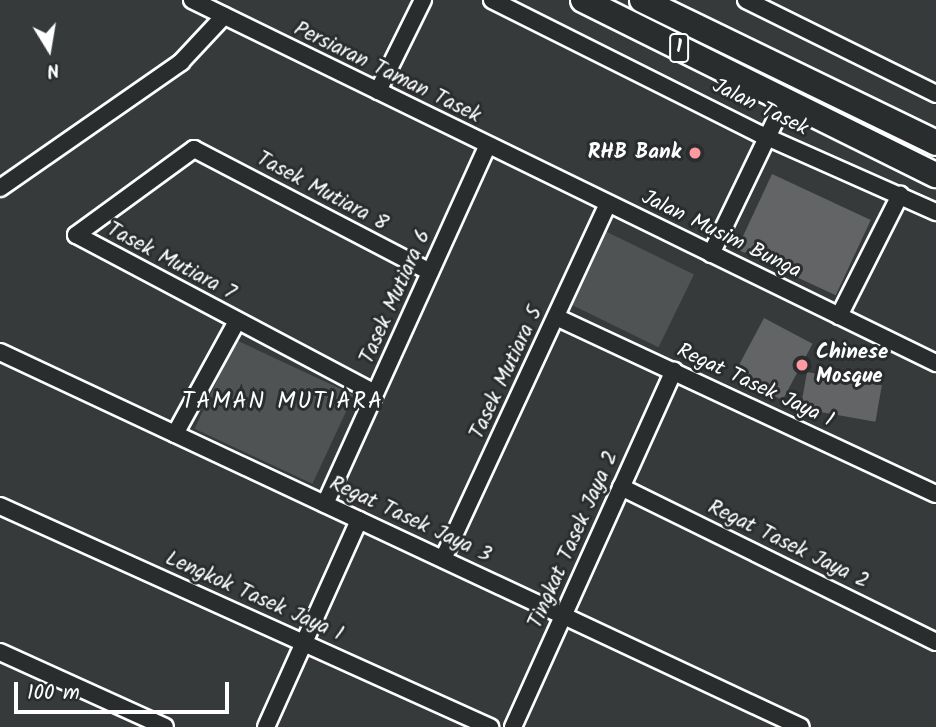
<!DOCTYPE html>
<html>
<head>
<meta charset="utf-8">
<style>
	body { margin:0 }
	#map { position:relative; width:936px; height:727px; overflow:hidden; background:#373a3b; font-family:Kalam,sans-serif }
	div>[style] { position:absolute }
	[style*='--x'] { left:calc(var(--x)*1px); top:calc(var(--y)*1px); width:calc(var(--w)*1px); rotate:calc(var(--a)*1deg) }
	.green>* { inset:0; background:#505354; transform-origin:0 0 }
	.building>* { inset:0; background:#636465; transform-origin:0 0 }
	.roads { filter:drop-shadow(2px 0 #fff) drop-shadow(-2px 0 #fff) drop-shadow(0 2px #fff) drop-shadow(0 -2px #fff) }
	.minor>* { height:16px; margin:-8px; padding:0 8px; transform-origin:8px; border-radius:8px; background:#2a2d2e }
	.primary>* { height:24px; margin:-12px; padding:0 12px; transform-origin:12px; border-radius:12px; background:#2a2d2e }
	.dots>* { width:19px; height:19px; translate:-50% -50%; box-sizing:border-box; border:4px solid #2a2d2e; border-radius:50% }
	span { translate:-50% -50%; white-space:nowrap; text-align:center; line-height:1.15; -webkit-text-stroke:6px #2a2d2e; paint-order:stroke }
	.shield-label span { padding:2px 5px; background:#2a2d2e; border:2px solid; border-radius:5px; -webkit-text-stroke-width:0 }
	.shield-label { font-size:19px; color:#fff; font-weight:700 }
	.street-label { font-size:21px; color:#fff }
	.poi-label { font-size:21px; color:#fff; font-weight:700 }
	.right { translate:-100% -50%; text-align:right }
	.left { translate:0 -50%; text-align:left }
	.neighbourhood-label { font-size:23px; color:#fff; letter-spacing:2px }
	.north { position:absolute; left:14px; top:14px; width:70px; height:70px; -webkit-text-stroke:5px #2a2d2e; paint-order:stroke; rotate:169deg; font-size:19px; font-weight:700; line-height:28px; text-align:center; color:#fff }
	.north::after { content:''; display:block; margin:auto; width:24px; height:32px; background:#fff; clip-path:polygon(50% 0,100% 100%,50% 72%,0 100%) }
	.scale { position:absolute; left:14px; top:682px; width:215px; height:32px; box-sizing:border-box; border:4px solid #fff; border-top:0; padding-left:9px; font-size:21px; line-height:24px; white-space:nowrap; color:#fff; -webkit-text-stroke:5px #2a2d2e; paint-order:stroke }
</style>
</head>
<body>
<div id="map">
	<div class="green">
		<div style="left:605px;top:231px;width:99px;height:81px;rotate:26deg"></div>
		<div style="left:236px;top:340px;width:130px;height:98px;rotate:25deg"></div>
	</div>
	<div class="building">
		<div style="left:772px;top:174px;width:109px;height:83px;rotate:25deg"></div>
		<div style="left:764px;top:318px;width:55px;height:64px;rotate:28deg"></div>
		<div style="left:807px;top:372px;width:76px;height:37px;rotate:10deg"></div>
	</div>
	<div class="roads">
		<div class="minor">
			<div style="--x:192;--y:0;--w:828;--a:26.01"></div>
			<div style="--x:492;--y:0;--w:300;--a:26.6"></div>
			<div style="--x:760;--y:134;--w:193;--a:23.9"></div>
			<div style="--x:746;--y:0;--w:212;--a:26.3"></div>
			<div style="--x:378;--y:91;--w:102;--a:-63.7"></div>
			<div style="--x:0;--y:188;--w:221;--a:-34.8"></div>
			<div style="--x:181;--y:62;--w:63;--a:-46.9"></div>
			<div style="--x:711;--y:254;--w:169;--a:-64.3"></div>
			<div style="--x:839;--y:316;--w:136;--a:-63.2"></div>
			<div style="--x:556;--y:317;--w:419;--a:25"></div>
			<div style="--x:0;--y:352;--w:884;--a:25.09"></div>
			<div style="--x:375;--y:393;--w:338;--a:-152.1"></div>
			<div style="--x:76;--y:235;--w:146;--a:-36.1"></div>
			<div style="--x:194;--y:149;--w:266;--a:27.5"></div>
			<div style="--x:175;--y:434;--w:129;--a:-61.2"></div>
			<div style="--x:621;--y:487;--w:351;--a:26.2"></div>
			<div style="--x:325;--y:504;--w:394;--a:-65.6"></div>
			<div style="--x:0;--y:506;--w:538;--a:24.28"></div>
			<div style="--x:443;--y:559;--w:391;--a:-65.1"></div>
			<div style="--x:0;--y:652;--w:181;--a:24.4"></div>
			<div style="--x:266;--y:727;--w:227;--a:-65.8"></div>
			<div style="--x:513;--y:727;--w:391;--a:-65.7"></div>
		</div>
		<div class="primary">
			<div style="--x:583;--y:0;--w:394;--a:26.4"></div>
			<div style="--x:642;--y:0;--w:327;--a:25.9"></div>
		</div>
	</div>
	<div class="dots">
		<div style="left:695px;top:153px;background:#ff9aa2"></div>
		<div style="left:802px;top:365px;background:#ff9aa2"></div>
	</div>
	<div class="shield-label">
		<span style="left:679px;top:48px">1</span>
	</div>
	<div class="street-label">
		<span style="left:387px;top:73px;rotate:26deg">Persiaran Taman Tasek</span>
		<span style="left:760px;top:108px;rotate:26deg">Jalan Tasek</span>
		<span style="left:322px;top:192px;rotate:28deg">Tasek Mutiara 8</span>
		<span style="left:721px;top:235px;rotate:26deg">Jalan Musim Bunga</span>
		<span style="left:171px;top:262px;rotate:28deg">Tasek Mutiara 7</span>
		<span style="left:396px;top:297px;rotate:-66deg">Tasek Mutiara 6</span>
		<span style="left:507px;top:373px;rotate:-65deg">Tasek Mutiara 5</span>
		<span style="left:755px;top:386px;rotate:25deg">Regat Tasek Jaya 1</span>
		<span style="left:410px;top:520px;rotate:25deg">Regat Tasek Jaya 3</span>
		<span style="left:574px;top:540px;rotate:-66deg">Tingkat Tasek Jaya 2</span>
		<span style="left:788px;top:545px;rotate:26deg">Regat Tasek Jaya 2</span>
		<span style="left:254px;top:597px;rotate:24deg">Lengkok Tasek Jaya 1</span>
	</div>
	<div class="poi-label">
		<span class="right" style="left:681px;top:153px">RHB Bank</span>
		<span class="left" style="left:816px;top:365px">Chinese<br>Mosque</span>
	</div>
	<div class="neighbourhood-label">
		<span style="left:283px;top:402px">TAMAN MUTIARA</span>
	</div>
	<div class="north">N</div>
	<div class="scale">100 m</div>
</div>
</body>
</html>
